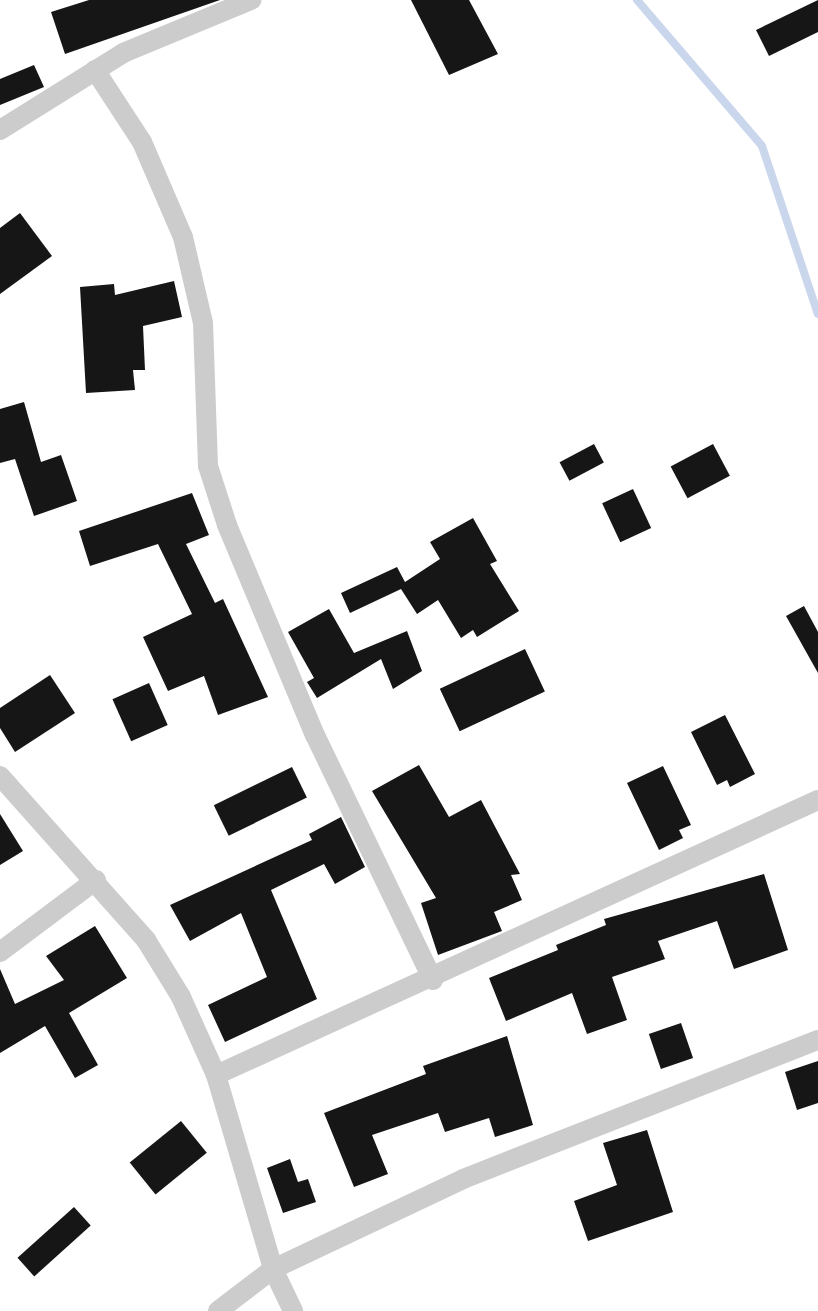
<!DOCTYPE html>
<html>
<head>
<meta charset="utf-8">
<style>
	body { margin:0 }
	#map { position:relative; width:818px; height:1311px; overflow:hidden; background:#fff; font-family:Quicksand,sans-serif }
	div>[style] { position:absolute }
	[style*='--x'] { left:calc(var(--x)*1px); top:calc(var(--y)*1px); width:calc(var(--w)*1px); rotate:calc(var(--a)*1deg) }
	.stream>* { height:8px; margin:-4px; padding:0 4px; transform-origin:4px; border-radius:4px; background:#cad6ec }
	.building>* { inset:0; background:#161616; transform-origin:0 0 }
	.minor>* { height:20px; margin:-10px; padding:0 10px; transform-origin:10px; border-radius:10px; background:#ccc }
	span { translate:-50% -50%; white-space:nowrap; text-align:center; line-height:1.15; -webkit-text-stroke:6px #fff; paint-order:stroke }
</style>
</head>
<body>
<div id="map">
	<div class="stream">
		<div style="--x:637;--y:0;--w:192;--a:49.4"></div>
		<div style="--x:762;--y:146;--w:177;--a:71.6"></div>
	</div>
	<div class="building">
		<div style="clip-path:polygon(89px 0,220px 0,65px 54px,51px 12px)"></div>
		<div style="clip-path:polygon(411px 0,469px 0,498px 54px,449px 75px)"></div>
		<div style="clip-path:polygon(818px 0,818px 32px,769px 56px,756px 30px)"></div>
		<div style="clip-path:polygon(34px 65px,44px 87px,0 105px,0 79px)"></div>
		<div style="clip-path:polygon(20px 213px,52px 256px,0 294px,0 228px)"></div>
		<div style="clip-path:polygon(174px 281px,182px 317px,143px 326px,145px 370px,133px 370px,135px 390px,86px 393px,80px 287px,114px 284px,115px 295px)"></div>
		<div style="clip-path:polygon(24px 402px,41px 462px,61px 455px,77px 501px,34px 516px,15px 459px,0 463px,0 409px)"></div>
		<div style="left:594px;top:444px;width:21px;height:39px;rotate:62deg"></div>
		<div style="left:713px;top:444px;width:36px;height:48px;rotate:62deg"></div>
		<div style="left:633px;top:489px;width:43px;height:34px;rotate:65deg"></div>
		<div style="clip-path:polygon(192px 493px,209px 535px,186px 544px,215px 603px,223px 599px,268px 697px,218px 715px,204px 676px,168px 691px,143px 637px,192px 614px,158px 544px,90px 566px,79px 531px)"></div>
		<div style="clip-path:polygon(473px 518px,497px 561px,490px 564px,519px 611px,477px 637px,473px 630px,461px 638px,438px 600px,417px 614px,401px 589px,350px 613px,341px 593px,397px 567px,405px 582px,440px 559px,430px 542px)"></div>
		<div style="clip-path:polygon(804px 606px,818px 632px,818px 673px,786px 616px)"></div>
		<div style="clip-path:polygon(329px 609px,354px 653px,407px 631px,422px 671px,393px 689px,381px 659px,317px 698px,307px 682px,314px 678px,288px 632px)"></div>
		<div style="left:525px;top:649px;width:47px;height:94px;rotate:65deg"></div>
		<div style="clip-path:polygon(50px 675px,75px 713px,15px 752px,0 728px,0 708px)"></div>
		<div style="left:149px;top:683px;width:46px;height:40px;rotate:66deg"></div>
		<div style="clip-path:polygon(725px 715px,755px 774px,730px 787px,727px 780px,717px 785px,691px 732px)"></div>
		<div style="clip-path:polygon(419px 765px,449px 817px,481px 800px,520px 874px,511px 875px,522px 900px,494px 912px,502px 931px,438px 955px,421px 903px,436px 898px,372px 791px)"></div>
		<div style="clip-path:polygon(663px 766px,691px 825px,679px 830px,683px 838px,659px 850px,627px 783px)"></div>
		<div style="left:292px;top:767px;width:34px;height:87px;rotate:64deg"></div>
		<div style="clip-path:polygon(0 814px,23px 851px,0 865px)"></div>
		<div style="clip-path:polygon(341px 817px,365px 867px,335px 884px,324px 864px,271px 890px,317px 999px,225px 1042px,208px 1005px,267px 977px,241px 913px,190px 941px,170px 905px,312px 840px,309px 834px)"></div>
		<div style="clip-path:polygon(764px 874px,788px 950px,734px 969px,717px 921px,658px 941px,665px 959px,612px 977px,627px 1020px,587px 1034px,572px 993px,506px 1021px,489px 978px,558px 950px,556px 945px,606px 925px,604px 919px)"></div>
		<div style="clip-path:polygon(95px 926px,127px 978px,69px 1013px,98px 1065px,75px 1078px,45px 1026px,0 1053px,0 969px,15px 1004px,64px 980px,46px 956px)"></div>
		<div style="left:681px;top:1023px;width:37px;height:34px;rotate:71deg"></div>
		<div style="clip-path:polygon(507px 1036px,533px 1125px,495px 1137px,489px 1118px,445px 1132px,438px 1113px,372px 1135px,388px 1174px,354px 1187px,324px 1113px,426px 1074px,423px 1066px)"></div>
		<div style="clip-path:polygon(818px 1061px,818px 1103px,797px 1110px,785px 1072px)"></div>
		<div style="left:181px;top:1121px;width:41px;height:66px;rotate:51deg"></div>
		<div style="clip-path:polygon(647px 1130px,673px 1212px,588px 1241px,574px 1201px,617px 1185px,603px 1143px)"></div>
		<div style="clip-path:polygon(290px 1159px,298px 1182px,308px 1179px,316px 1202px,283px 1213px,267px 1168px)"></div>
		<div style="left:74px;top:1207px;width:25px;height:76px;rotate:48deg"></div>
	</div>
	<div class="minor">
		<div style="--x:95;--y:70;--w:86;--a:56.9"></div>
		<div style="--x:142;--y:142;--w:103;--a:66.7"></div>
		<div style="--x:183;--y:237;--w:88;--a:76.9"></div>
		<div style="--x:203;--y:323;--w:143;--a:88"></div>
		<div style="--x:208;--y:466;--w:62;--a:72.1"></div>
		<div style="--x:227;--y:525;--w:228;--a:67.3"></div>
		<div style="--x:315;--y:735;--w:272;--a:64.3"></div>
		<div style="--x:0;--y:130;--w:145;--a:-32"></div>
		<div style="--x:123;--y:53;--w:139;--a:-22.5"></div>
		<div style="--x:0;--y:776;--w:220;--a:48.3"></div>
		<div style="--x:146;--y:940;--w:67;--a:58.4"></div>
		<div style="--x:181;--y:997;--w:85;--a:65.8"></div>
		<div style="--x:216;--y:1075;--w:202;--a:73.6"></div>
		<div style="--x:273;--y:1269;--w:47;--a:64.5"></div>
		<div style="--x:0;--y:952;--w:120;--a:-36.9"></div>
		<div style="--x:216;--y:1075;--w:662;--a:-24.55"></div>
		<div style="--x:218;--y:1311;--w:69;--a:-37.4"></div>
		<div style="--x:273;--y:1269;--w:210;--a:-25.3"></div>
		<div style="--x:463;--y:1179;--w:381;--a:-21.4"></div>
	</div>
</div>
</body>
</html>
